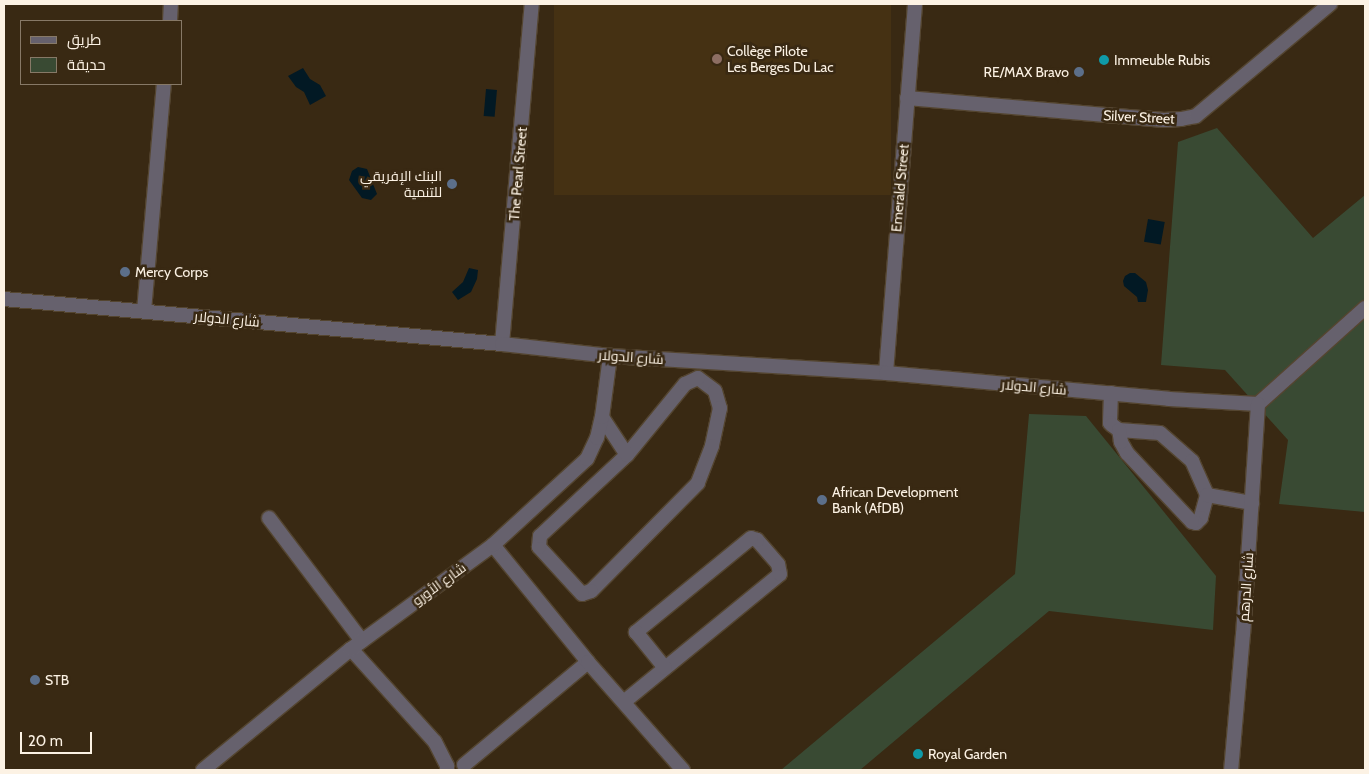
<!DOCTYPE html>
<html>
<head>
<meta charset="utf-8">
<style>
	body { margin:0 }
	#map { position:relative; width:1369px; height:774px; overflow:hidden; background:#392913; font-family:Cabin,Cairo,sans-serif }
	div>[style] { position:absolute }
	[style*='--x'] { left:calc(var(--x)*1px); top:calc(var(--y)*1px); width:calc(var(--w)*1px); rotate:calc(var(--a)*1deg) }
	.built>* { inset:0; background:#453113; transform-origin:0 0 }
	.green>* { inset:0; background:#394a33 }
	.water>* { inset:0; background:#021924; transform-origin:0 0 }
	.roads { filter:drop-shadow(1px 0 #544530) drop-shadow(-1px 0 #544530) drop-shadow(0 1px #544530) drop-shadow(0 -1px #544530) }
	.service>* { height:14px; margin:-7px; padding:0 7px; transform-origin:7px; border-radius:7px; background:#66616d }
	.minor>* { height:14px; margin:-7px; padding:0 7px; transform-origin:7px; border-radius:7px; background:#66616d }
	.tertiary>* { height:14px; margin:-7px; padding:0 7px; transform-origin:7px; border-radius:7px; background:#66616d }
	.dots>* { width:14px; height:14px; translate:-50% -50%; box-sizing:border-box; border:2px solid #392913; border-radius:50% }
	span { translate:-50% -50%; white-space:nowrap; text-align:center; line-height:1.15; -webkit-text-stroke:5px #392913; paint-order:stroke }
	.poi-label { font-size:14px; color:#fcf2e4 }
	.left { translate:0 -50%; text-align:left }
	.right { translate:-100% -50%; text-align:right }
	.street-label { font-size:14px; color:#fcf2e4 }
	.frame { position:absolute; inset:0; border:5px solid #fcf2e4; pointer-events:none }
	.legend { position:absolute; left:20px; top:20px; width:162px; height:65px; box-sizing:border-box; background:#392913; border:1px solid #877967; margin:0; padding:6px 9px; list-style:none; font-size:15px; color:#fcf2e4 }
	.legend li { display:flex; align-items:center; gap:10px; height:25px }
	.legend b { width:25px; border:1px solid #877967 }
	.scale { position:absolute; left:20px; top:732px; width:72px; height:22px; box-sizing:border-box; border:2px solid #fcf2e4; border-top:0; padding-left:6px; font-size:15px; line-height:18px; white-space:nowrap; color:#fcf2e4; -webkit-text-stroke:4px #392913; paint-order:stroke }
</style>
</head>
<body>
<div id="map">
	<div class="built">
		<div style="left:554px;top:4px;width:337px;height:191px"></div>
	</div>
	<div class="green">
		<div style="clip-path:polygon(1217px 128px,1313px 238px,1365px 195px,1365px 512px,1279px 504px,1288px 440px,1225px 370px,1161px 365px,1178px 142px)"></div>
		<div style="clip-path:polygon(1029px 414px,1086px 416px,1216px 576px,1213px 630px,1049px 611px,860px 770px,781px 770px,1015px 574px)"></div>
	</div>
	<div class="water">
		<div style="clip-path:polygon(303px 68px,310px 79px,320px 85px,326px 96px,310px 105px,304px 92px,296px 87px,288px 76px)"></div>
		<div style="left:486px;top:89px;width:11px;height:27px;rotate:5deg"></div>
		<div style="clip-path:polygon(358px 167px,367px 169px,377px 194px,371px 200px,362px 198px,349px 180px,352px 171px)"></div>
		<div style="left:1148px;top:219px;width:17px;height:23px;rotate:10deg"></div>
		<div style="clip-path:polygon(469px 268px,478px 270px,477px 279px,471px 292px,458px 300px,452px 292px,463px 282px)"></div>
		<div style="clip-path:polygon(1130px 273px,1135px 273px,1146px 282px,1148px 290px,1146px 302px,1138px 302px,1137px 297px,1124px 286px,1123px 281px,1125px 276px)"></div>
	</div>
	<div class="roads">
		<div class="service">
			<div style="--x:698;--y:378;--w:21;--a:37"></div>
			<div style="--x:715;--y:391;--w:18;--a:74"></div>
			<div style="--x:720;--y:408;--w:39;--a:102"></div>
			<div style="--x:712;--y:446;--w:40;--a:111"></div>
			<div style="--x:698;--y:483;--w:152;--a:134.7"></div>
			<div style="--x:591;--y:591;--w:9;--a:162"></div>
			<div style="--x:582;--y:594;--w:64;--a:-132.5"></div>
			<div style="--x:539;--y:547;--w:11;--a:-85"></div>
			<div style="--x:540;--y:536;--w:119;--a:-43"></div>
			<div style="--x:627;--y:455;--w:92;--a:-50.8"></div>
			<div style="--x:685;--y:384;--w:14;--a:-25"></div>
			<div style="--x:1111;--y:393;--w:30;--a:92"></div>
			<div style="--x:1110;--y:423;--w:3;--a:45"></div>
			<div style="--x:1112;--y:425;--w:9;--a:36"></div>
			<div style="--x:1119;--y:430;--w:41;--a:4.2"></div>
			<div style="--x:1160;--y:433;--w:43;--a:41.2"></div>
			<div style="--x:1192;--y:461;--w:37;--a:66"></div>
			<div style="--x:1207;--y:495;--w:24;--a:105"></div>
			<div style="--x:1201;--y:518;--w:7;--a:135"></div>
			<div style="--x:1196;--y:523;--w:4;--a:-166"></div>
			<div style="--x:1192;--y:522;--w:95;--a:-133.3"></div>
			<div style="--x:1127;--y:453;--w:13;--a:-119"></div>
			<div style="--x:1121;--y:442;--w:12;--a:-99"></div>
			<div style="--x:602;--y:417;--w:45;--a:56.7"></div>
			<div style="--x:1207;--y:495;--w:46;--a:10.1"></div>
			<div style="--x:269;--y:518;--w:154;--a:52.9"></div>
			<div style="--x:351;--y:649;--w:125;--a:47.9"></div>
			<div style="--x:435;--y:742;--w:27;--a:63"></div>
			<div style="--x:447;--y:766;--w:4;--a:90"></div>
			<div style="--x:625;--y:701;--w:200;--a:-39.3"></div>
			<div style="--x:780;--y:574;--w:10;--a:-101"></div>
			<div style="--x:778;--y:564;--w:32;--a:-131"></div>
			<div style="--x:757;--y:540;--w:6;--a:-162"></div>
			<div style="--x:751;--y:538;--w:149;--a:140.7"></div>
			<div style="--x:636;--y:632;--w:46;--a:51.1"></div>
			<div style="--x:464;--y:765;--w:161;--a:-39.7"></div>
		</div>
		<div class="minor">
			<div style="--x:170;--y:21;--w:17;--a:-87"></div>
			<div style="--x:907;--y:98;--w:258;--a:4.9"></div>
			<div style="--x:1164;--y:120;--w:17;--a:-3"></div>
			<div style="--x:1181;--y:119;--w:15;--a:-11"></div>
			<div style="--x:1196;--y:116;--w:175;--a:-39.9"></div>
			<div style="--x:144;--y:311;--w:228;--a:-85"></div>
			<div style="--x:502;--y:344;--w:341;--a:-85"></div>
			<div style="--x:886;--y:373;--w:370;--a:-85.5"></div>
			<div style="--x:1258;--y:404;--w:144;--a:-41.9"></div>
		</div>
		<div class="tertiary">
			<div style="--x:4;--y:299;--w:500;--a:5.16"></div>
			<div style="--x:502;--y:344;--w:109;--a:6.3"></div>
			<div style="--x:610;--y:356;--w:277;--a:3.5"></div>
			<div style="--x:886;--y:373;--w:284;--a:5.2"></div>
			<div style="--x:1169;--y:399;--w:89;--a:3.2"></div>
			<div style="--x:1258;--y:404;--w:230;--a:93.7"></div>
			<div style="--x:1243;--y:634;--w:137;--a:95"></div>
			<div style="--x:493;--y:545;--w:151;--a:50.9"></div>
			<div style="--x:588;--y:662;--w:144;--a:48.7"></div>
			<div style="--x:203;--y:770;--w:191;--a:-39.3"></div>
			<div style="--x:351;--y:649;--w:176;--a:-36.2"></div>
			<div style="--x:493;--y:545;--w:127;--a:-42.5"></div>
			<div style="--x:587;--y:459;--w:23;--a:-65"></div>
			<div style="--x:597;--y:438;--w:22;--a:-77"></div>
			<div style="--x:602;--y:417;--w:62;--a:-82.5"></div>
		</div>
	</div>
	<div class="dots">
		<div style="left:717px;top:59px;background:#8d6e63"></div>
		<div style="left:1104px;top:60px;background:#0f9aa8"></div>
		<div style="left:1079px;top:72px;background:#5c6f8a"></div>
		<div style="left:452px;top:184px;background:#5c6f8a"></div>
		<div style="left:125px;top:272px;background:#5c6f8a"></div>
		<div style="left:822px;top:500px;background:#5c6f8a"></div>
		<div style="left:35px;top:680px;background:#5c6f8a"></div>
		<div style="left:918px;top:754px;background:#0f9aa8"></div>
	</div>
	<div class="poi-label">
		<span class="left" style="left:727px;top:59px">Collège Pilote<br>Les Berges Du Lac</span>
		<span class="left" style="left:1114px;top:60px">Immeuble Rubis</span>
		<span class="right" style="left:1069px;top:72px">RE/MAX Bravo</span>
		<span class="right" style="left:442px;top:184px">البنك الإفريقي<br>للتنمية</span>
		<span class="left" style="left:135px;top:272px">Mercy Corps</span>
		<span class="left" style="left:832px;top:500px">African Development<br>Bank (AfDB)</span>
		<span class="left" style="left:45px;top:680px">STB</span>
		<span class="left" style="left:928px;top:754px">Royal Garden</span>
	</div>
	<div class="street-label">
		<span style="left:1139px;top:117px;rotate:3deg">Silver Street</span>
		<span style="left:518px;top:174px;rotate:-85deg">The Pearl Street</span>
		<span style="left:900px;top:188px;rotate:-85deg">Emerald Street</span>
		<span style="left:227px;top:319px;rotate:5deg">شارع الدولار</span>
		<span style="left:631px;top:357px;rotate:4deg">شارع الدولار</span>
		<span style="left:1034px;top:387px;rotate:5deg">شارع الدولار</span>
		<span style="left:439px;top:584px;rotate:-36deg">شارع الأورو</span>
		<span style="left:1246px;top:587px;rotate:-86deg">شارع الدرهم</span>
	</div>
	<div class="frame"></div>
	<ul class="legend">
	<li><b style="height:6px;background:#66616d"></b>طريق</li>
	<li><b style="height:14px;background:#394a33"></b>حديقة</li>
	</ul>
	<div class="scale">20 m</div>
</div>
</body>
</html>
